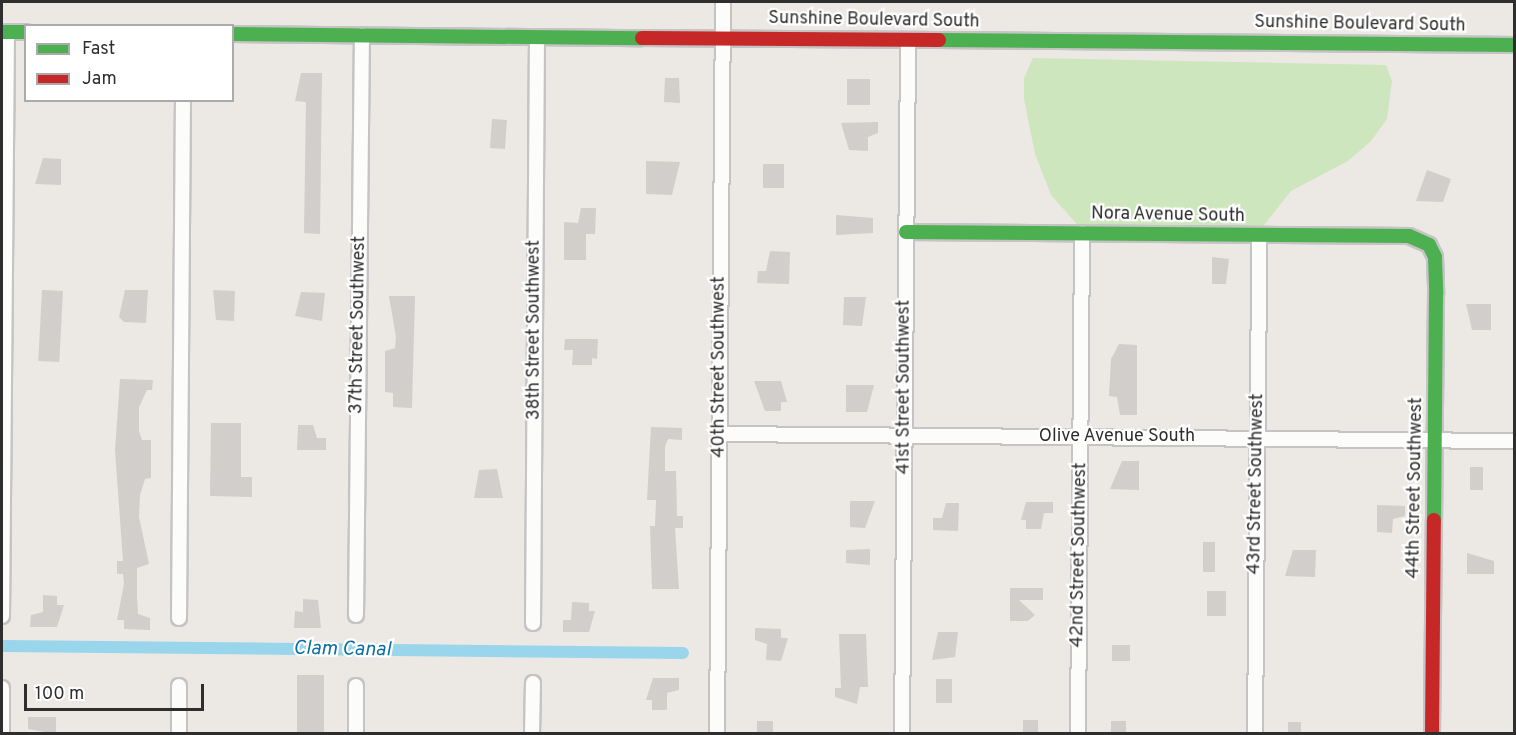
<!DOCTYPE html>
<html>
<head>
<meta charset="utf-8">
<style>
	body { margin:0 }
	#map { position:relative; width:1516px; height:735px; overflow:hidden; background:#ece8e4; font-family:Overpass,sans-serif }
	div>[style] { position:absolute }
	[style*='--x'] { left:calc(var(--x)*1px); top:calc(var(--y)*1px); width:calc(var(--w)*1px); rotate:calc(var(--a)*1deg) }
	.green>* { inset:0; background:#cee6be }
	.canal>* { height:12px; margin:-6px; padding:0 6px; transform-origin:6px; border-radius:6px; background:#99d6ec }
	.building>* { inset:0; background:#d1cecb; transform-origin:0 0 }
	.roads { filter:drop-shadow(2px 0 #c5c4c5) drop-shadow(-2px 0 #c5c4c5) drop-shadow(0 2px #c5c4c5) drop-shadow(0 -2px #c5c4c5) }
	.street>* { height:14px; margin:-7px; padding:0 7px; transform-origin:7px; border-radius:7px; background:#fcfcfb }
	.fast>* { height:14px; margin:-7px; padding:0 7px; transform-origin:7px; border-radius:7px; background:#4caf50 }
	.jam>* { height:14px; margin:-7px; padding:0 7px; transform-origin:7px; border-radius:7px; background:#c62828 }
	span { translate:-50% -50%; white-space:nowrap; text-align:center; line-height:1.15; -webkit-text-stroke:4.5px #fff; paint-order:stroke }
	.street-label { font-size:18px; color:#2e2e2e }
	.water-label { font-size:20px; color:#0d6fa3; font-style:italic }
	.frame { position:absolute; inset:0; border:3px solid #2e2e2e; pointer-events:none }
	.legend { position:absolute; left:24px; top:24px; width:210px; height:78px; box-sizing:border-box; background:#fff; border:2px solid #ababab; margin:0; padding:8px 10px; list-style:none; font-size:18px; color:#2e2e2e }
	.legend li { display:flex; align-items:center; gap:12px; height:30px }
	.legend b { width:30px; border:2px solid #ababab }
	.scale { position:absolute; left:24px; top:684px; width:180px; height:27px; box-sizing:border-box; border:3px solid #2e2e2e; border-top:0; padding-left:8px; font-size:18px; line-height:21px; white-space:nowrap; color:#2e2e2e; -webkit-text-stroke:4px #fff; paint-order:stroke }
</style>
</head>
<body>
<div id="map">
	<div class="green">
		<div style="clip-path:polygon(1033px 58px,1386px 65px,1392px 81px,1387px 119px,1371px 141px,1348px 161px,1291px 191px,1261px 229px,1082px 230px,1051px 195px,1035px 154px,1024px 99px,1024px 78px)"></div>
	</div>
	<div class="canal">
		<div style="--x:2;--y:646;--w:681;--a:0.59"></div>
	</div>
	<div class="building">
		<div style="clip-path:polygon(301px 73px,322px 73px,320px 234px,304px 233px,306px 102px,295px 101px)"></div>
		<div style="clip-path:polygon(665px 78px,679px 78px,680px 103px,664px 102px)"></div>
		<div style="left:847px;top:79px;width:23px;height:26px"></div>
		<div style="left:492px;top:119px;width:15px;height:29px;rotate:4deg"></div>
		<div style="clip-path:polygon(878px 122px,878px 133px,868px 137px,868px 151px,849px 150px,841px 123px)"></div>
		<div style="clip-path:polygon(43px 158px,61px 159px,61px 185px,35px 184px)"></div>
		<div style="clip-path:polygon(646px 161px,680px 162px,672px 195px,646px 194px)"></div>
		<div style="left:763px;top:164px;width:21px;height:24px"></div>
		<div style="clip-path:polygon(1427px 170px,1451px 179px,1443px 202px,1416px 201px)"></div>
		<div style="clip-path:polygon(581px 208px,596px 208px,595px 234px,586px 234px,586px 260px,564px 260px,564px 222px,578px 223px)"></div>
		<div style="clip-path:polygon(836px 215px,873px 218px,873px 233px,836px 235px)"></div>
		<div style="clip-path:polygon(770px 251px,790px 252px,789px 284px,757px 283px,758px 271px,766px 271px)"></div>
		<div style="clip-path:polygon(1212px 257px,1229px 259px,1226px 284px,1212px 284px)"></div>
		<div style="left:42px;top:290px;width:21px;height:71px;rotate:3deg"></div>
		<div style="clip-path:polygon(125px 290px,148px 290px,146px 323px,124px 322px,119px 317px)"></div>
		<div style="clip-path:polygon(213px 290px,235px 291px,234px 321px,216px 320px)"></div>
		<div style="clip-path:polygon(301px 292px,325px 293px,322px 321px,295px 316px)"></div>
		<div style="clip-path:polygon(389px 296px,415px 296px,412px 408px,393px 407px,393px 393px,385px 392px,385px 351px,395px 348px,396px 337px)"></div>
		<div style="clip-path:polygon(844px 297px,866px 297px,862px 326px,843px 325px)"></div>
		<div style="clip-path:polygon(1466px 304px,1491px 304px,1491px 330px,1472px 330px)"></div>
		<div style="clip-path:polygon(565px 339px,598px 339px,597px 359px,592px 358px,592px 365px,572px 365px,573px 350px,564px 350px)"></div>
		<div style="clip-path:polygon(1119px 344px,1137px 345px,1137px 415px,1120px 415px,1117px 397px,1109px 396px,1111px 359px)"></div>
		<div style="clip-path:polygon(120px 379px,153px 380px,152px 390px,147px 390px,139px 407px,139px 431px,142px 440px,151px 440px,151px 478px,145px 479px,140px 495px,139px 517px,149px 564px,137px 568px,137px 597px,138px 614px,150px 618px,150px 630px,124px 629px,124px 620px,117px 620px,124px 584px,123px 574px,117px 574px,117px 561px,123px 561px,115px 450px)"></div>
		<div style="clip-path:polygon(754px 381px,781px 381px,787px 402px,781px 402px,781px 411px,765px 411px)"></div>
		<div style="clip-path:polygon(846px 385px,874px 385px,867px 412px,846px 412px)"></div>
		<div style="clip-path:polygon(211px 423px,241px 423px,241px 477px,252px 477px,252px 497px,210px 496px)"></div>
		<div style="clip-path:polygon(298px 425px,313px 425px,317px 438px,326px 438px,326px 450px,297px 450px)"></div>
		<div style="clip-path:polygon(651px 427px,682px 428px,682px 440px,668px 439px,665px 447px,665px 471px,676px 471px,677px 516px,683px 516px,683px 528px,675px 528px,679px 589px,652px 589px,650px 526px,655px 526px,656px 500px,647px 500px)"></div>
		<div style="clip-path:polygon(1122px 461px,1139px 461px,1139px 490px,1110px 489px)"></div>
		<div style="left:1470px;top:467px;width:13px;height:23px"></div>
		<div style="clip-path:polygon(497px 469px,503px 498px,474px 498px,479px 470px)"></div>
		<div style="clip-path:polygon(850px 501px,875px 501px,865px 528px,850px 527px)"></div>
		<div style="clip-path:polygon(1026px 502px,1053px 502px,1053px 513px,1044px 513px,1041px 529px,1026px 529px,1026px 520px,1021px 520px)"></div>
		<div style="clip-path:polygon(946px 503px,959px 503px,958px 531px,933px 530px,933px 518px,942px 518px)"></div>
		<div style="clip-path:polygon(1377px 505px,1405px 506px,1405px 516px,1393px 519px,1392px 533px,1377px 532px)"></div>
		<div style="left:1203px;top:542px;width:12px;height:30px"></div>
		<div style="clip-path:polygon(870px 549px,870px 565px,846px 563px,846px 550px)"></div>
		<div style="clip-path:polygon(1293px 550px,1316px 550px,1315px 577px,1285px 576px)"></div>
		<div style="clip-path:polygon(1467px 553px,1494px 561px,1494px 574px,1467px 574px)"></div>
		<div style="clip-path:polygon(1010px 588px,1043px 588px,1043px 600px,1019px 600px,1035px 615px,1028px 621px,1010px 621px)"></div>
		<div style="left:1207px;top:591px;width:19px;height:25px"></div>
		<div style="clip-path:polygon(43px 595px,57px 596px,57px 605px,64px 605px,57px 627px,30px 627px,31px 615px,43px 612px)"></div>
		<div style="clip-path:polygon(303px 599px,318px 600px,321px 628px,294px 628px,295px 611px,303px 612px)"></div>
		<div style="clip-path:polygon(572px 602px,589px 603px,589px 611px,595px 611px,589px 632px,563px 632px,563px 620px,571px 620px)"></div>
		<div style="clip-path:polygon(755px 628px,781px 629px,781px 638px,788px 638px,781px 661px,766px 660px,767px 644px,755px 640px)"></div>
		<div style="clip-path:polygon(938px 632px,958px 632px,955px 657px,932px 660px)"></div>
		<div style="clip-path:polygon(839px 634px,866px 634px,868px 687px,860px 687px,857px 704px,835px 697px,835px 688px,841px 688px)"></div>
		<div style="left:1112px;top:645px;width:18px;height:16px"></div>
		<div style="left:297px;top:675px;width:27px;height:59px"></div>
		<div style="clip-path:polygon(653px 678px,679px 678px,679px 690px,667px 693px,667px 710px,652px 710px,652px 700px,646px 700px)"></div>
		<div style="left:936px;top:679px;width:16px;height:24px"></div>
		<div style="clip-path:polygon(28px 717px,56px 717px,56px 734px,28px 729px)"></div>
		<div style="left:1023px;top:720px;width:15px;height:14px"></div>
		<div style="left:757px;top:721px;width:16px;height:13px"></div>
		<div style="left:1111px;top:721px;width:15px;height:13px"></div>
		<div style="left:1288px;top:722px;width:13px;height:12px"></div>
	</div>
	<div class="roads">
		<div class="street">
			<div style="--x:720;--y:434;--w:794;--a:0.51"></div>
			<div style="--x:356;--y:615;--w:580;--a:-89.41"></div>
			<div style="--x:2;--y:616;--w:584;--a:-89.51"></div>
			<div style="--x:179;--y:618;--w:518;--a:-89.56"></div>
			<div style="--x:533;--y:623;--w:586;--a:-89.61"></div>
			<div style="--x:2;--y:734;--w:46;--a:-90"></div>
			<div style="--x:179;--y:734;--w:48;--a:-90"></div>
			<div style="--x:356;--y:734;--w:48;--a:-90"></div>
			<div style="--x:532;--y:734;--w:51;--a:-88.9"></div>
			<div style="--x:717;--y:734;--w:732;--a:-89.53"></div>
			<div style="--x:902;--y:734;--w:694;--a:-89.5"></div>
			<div style="--x:1078;--y:734;--w:501;--a:-89.54"></div>
			<div style="--x:1255;--y:734;--w:499;--a:-89.5"></div>
		</div>
		<div class="fast">
			<div style="--x:2;--y:32;--w:24;--a:0"></div>
			<div style="--x:232;--y:34;--w:410;--a:0.6"></div>
			<div style="--x:939;--y:40;--w:575;--a:0.5"></div>
			<div style="--x:906;--y:232;--w:503;--a:0.46"></div>
			<div style="--x:1409;--y:236;--w:22;--a:24"></div>
			<div style="--x:1429;--y:245;--w:13;--a:63"></div>
			<div style="--x:1435;--y:257;--w:37;--a:88"></div>
			<div style="--x:1436;--y:294;--w:226;--a:90.5"></div>
		</div>
		<div class="jam">
			<div style="--x:642;--y:38;--w:297;--a:0.4"></div>
			<div style="--x:1432;--y:734;--w:214;--a:-89.5"></div>
		</div>
	</div>
	<div class="street-label">
		<span style="left:874px;top:21px;rotate:1deg">Sunshine Boulevard South</span>
		<span style="left:1360px;top:25px;rotate:1deg">Sunshine Boulevard South</span>
		<span style="left:1168px;top:216px;rotate:1deg">Nora Avenue South</span>
		<span style="left:359px;top:325px;rotate:-89deg">37th Street Southwest</span>
		<span style="left:535px;top:330px;rotate:-90deg">38th Street Southwest</span>
		<span style="left:720px;top:367px;rotate:-90deg">40th Street Southwest</span>
		<span style="left:905px;top:387px;rotate:-90deg">41st Street Southwest</span>
		<span style="left:1117px;top:437px">Olive Avenue South</span>
		<span style="left:1257px;top:484px;rotate:-89deg">43rd Street Southwest</span>
		<span style="left:1416px;top:488px;rotate:-89deg">44th Street Southwest</span>
		<span style="left:1080px;top:555px;rotate:-89deg">42nd Street Southwest</span>
	</div>
	<div class="water-label">
		<span style="left:342px;top:650px;rotate:1deg">Clam Canal</span>
	</div>
	<div class="frame"></div>
	<ul class="legend">
	<li><b style="height:8px;background:#4caf50"></b>Fast</li>
	<li><b style="height:8px;background:#c62828"></b>Jam</li>
	</ul>
	<div class="scale">100 m</div>
</div>
</body>
</html>
